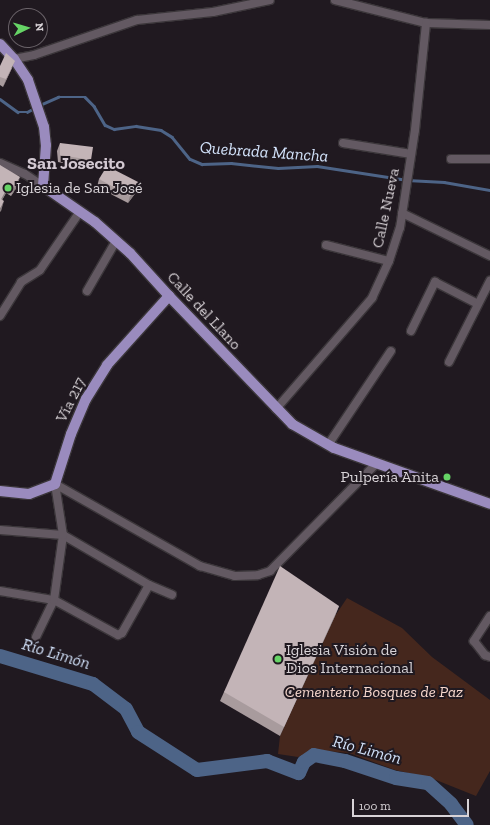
<!DOCTYPE html>
<html>
<head>
<meta charset="utf-8">
<style>
	body { margin:0 }
	#map { position:relative; width:490px; height:825px; overflow:hidden; background:#201920; font-family:"Zilla Slab",serif }
	div>[style] { position:absolute }
	[style*='--x'] { left:calc(var(--x)*1px); top:calc(var(--y)*1px); width:calc(var(--w)*1px); rotate:calc(var(--a)*1deg) }
	.green>* { inset:0; background:#45271d }
	.stream>* { height:2.5px; margin:-1.25px; padding:0 1.25px; transform-origin:1.25px; border-radius:1.25px; background:#4d6487 }
	.river>* { height:14px; margin:-7px; padding:0 7px; transform-origin:7px; border-radius:7px; background:#4d6487 }
	.roads { filter:drop-shadow(1px 0 #3b363a) drop-shadow(-1px 0 #3b363a) drop-shadow(0 1px #3b363a) drop-shadow(0 -1px #3b363a) }
	.minor>* { height:8px; margin:-4px; padding:0 4px; transform-origin:4px; border-radius:4px; background:#635962 }
	.major>* { height:10px; margin:-5px; padding:0 5px; transform-origin:5px; border-radius:5px; background:#9a8bbe }
	.wall>* { inset:0; background:#a89b9d }
	.shaded-wall>* { inset:0; background:#887e80 }
	.building>* { inset:0; background:#c3b4b7 }
	.dots>* { width:11px; height:11px; translate:-50% -50%; box-sizing:border-box; border:2px solid #201920; border-radius:50% }
	span { translate:-50% -50%; white-space:nowrap; text-align:center; line-height:1.15; -webkit-text-stroke:4px #201920; paint-order:stroke }
	.poi-label { font-size:16px; color:#d8d3d7 }
	.left { translate:0 -50%; text-align:left }
	.right { translate:-100% -50%; text-align:right }
	.street-label { font-size:16px; color:#d8d3d7 }
	.park-label { font-size:16px; color:#f6d7cd; font-style:italic }
	.water-label { font-size:17px; color:#d2e2fa; font-style:italic }
	.quarter-label { font-size:18px; color:#d3c9d2; font-weight:700 }
	.north { position:absolute; left:8px; top:8px; width:40px; height:40px; box-sizing:border-box; background:#201920; border:1px solid #6a6369; border-radius:50%; rotate:85deg; font-size:11px; font-weight:700; line-height:16px; text-align:center; color:#d8d3d7 }
	.north::after { content:''; display:block; margin:auto; width:14px; height:18px; background:#66d466; clip-path:polygon(50% 0,100% 100%,50% 72%,0 100%) }
	.scale { position:absolute; left:352px; top:799px; width:117px; height:18px; box-sizing:border-box; border:2px solid #d8d3d7; border-top:0; padding-left:5px; font-size:12px; line-height:14px; white-space:nowrap; color:#d8d3d7; -webkit-text-stroke:3px #201920; paint-order:stroke }
</style>
</head>
<body>
<div id="map">
	<div class="green">
		<div style="clip-path:polygon(347px 598px,402px 628px,432px 657px,490px 700px,490px 771px,476px 796px,431px 778px,395px 770px,349px 753px,314px 750px,298px 757px,278px 754px,280px 736px,335px 616px)"></div>
	</div>
	<div class="stream">
		<div style="--x:0;--y:99;--w:22;--a:36"></div>
		<div style="--x:18;--y:112;--w:9;--a:0"></div>
		<div style="--x:27;--y:112;--w:10;--a:-29"></div>
		<div style="--x:40;--y:105;--w:20;--a:-24"></div>
		<div style="--x:58;--y:97;--w:27;--a:0"></div>
		<div style="--x:85;--y:97;--w:13;--a:45"></div>
		<div style="--x:94;--y:106;--w:22;--a:60"></div>
		<div style="--x:105;--y:125;--w:10;--a:24"></div>
		<div style="--x:114;--y:129;--w:22;--a:-8"></div>
		<div style="--x:136;--y:126;--w:25;--a:9"></div>
		<div style="--x:161;--y:130;--w:13;--a:32"></div>
		<div style="--x:172;--y:137;--w:28;--a:51"></div>
		<div style="--x:190;--y:159;--w:13;--a:23"></div>
		<div style="--x:202;--y:164;--w:29;--a:-2"></div>
		<div style="--x:231;--y:163;--w:47;--a:6.1"></div>
		<div style="--x:278;--y:168;--w:39;--a:-3"></div>
		<div style="--x:317;--y:166;--w:91;--a:8.8"></div>
		<div style="--x:407;--y:180;--w:37;--a:3"></div>
		<div style="--x:444;--y:182;--w:47;--a:9.9"></div>
	</div>
	<div class="river">
		<div style="--x:0;--y:656;--w:97;--a:16.8"></div>
		<div style="--x:93;--y:684;--w:41;--a:37.1"></div>
		<div style="--x:126;--y:709;--w:26;--a:62"></div>
		<div style="--x:138;--y:732;--w:70;--a:32.8"></div>
		<div style="--x:197;--y:770;--w:71;--a:-7.3"></div>
		<div style="--x:267;--y:761;--w:34;--a:21"></div>
		<div style="--x:299;--y:773;--w:12;--a:-66"></div>
		<div style="--x:304;--y:762;--w:12;--a:-35"></div>
		<div style="--x:314;--y:755;--w:32;--a:11"></div>
		<div style="--x:345;--y:761;--w:54;--a:18.4"></div>
		<div style="--x:396;--y:778;--w:32;--a:9"></div>
		<div style="--x:428;--y:783;--w:31;--a:42"></div>
		<div style="--x:451;--y:804;--w:26;--a:53"></div>
	</div>
	<div class="roads">
		<div class="minor">
			<div style="--x:335;--y:0;--w:94;--a:14.2"></div>
			<div style="--x:426;--y:23;--w:64;--a:1.8"></div>
			<div style="--x:14;--y:59;--w:20;--a:-11"></div>
			<div style="--x:34;--y:55;--w:109;--a:-18.8"></div>
			<div style="--x:137;--y:20;--w:76;--a:-6"></div>
			<div style="--x:213;--y:12;--w:58;--a:-11.9"></div>
			<div style="--x:343;--y:143;--w:69;--a:9.2"></div>
			<div style="--x:451;--y:159;--w:39;--a:0"></div>
			<div style="--x:0;--y:163;--w:27;--a:24"></div>
			<div style="--x:25;--y:174;--w:22;--a:34"></div>
			<div style="--x:402;--y:213;--w:98;--a:26"></div>
			<div style="--x:326;--y:245;--w:65;--a:14.3"></div>
			<div style="--x:87;--y:291;--w:58;--a:-59.9"></div>
			<div style="--x:0;--y:316;--w:40;--a:-58"></div>
			<div style="--x:21;--y:282;--w:22;--a:-32"></div>
			<div style="--x:40;--y:270;--w:69;--a:-55.6"></div>
			<div style="--x:411;--y:331;--w:55;--a:-63.9"></div>
			<div style="--x:435;--y:282;--w:48;--a:27.1"></div>
			<div style="--x:449;--y:362;--w:91;--a:-63.2"></div>
			<div style="--x:276;--y:409;--w:147;--a:-49.1"></div>
			<div style="--x:372;--y:298;--w:41;--a:-65.3"></div>
			<div style="--x:389;--y:261;--w:35;--a:-72"></div>
			<div style="--x:400;--y:228;--w:99;--a:-81.3"></div>
			<div style="--x:415;--y:130;--w:108;--a:-84.1"></div>
			<div style="--x:328;--y:445;--w:113;--a:-56.2"></div>
			<div style="--x:55;--y:484;--w:167;--a:29.5"></div>
			<div style="--x:200;--y:566;--w:36;--a:16"></div>
			<div style="--x:235;--y:576;--w:23;--a:-2"></div>
			<div style="--x:258;--y:575;--w:13;--a:-18"></div>
			<div style="--x:270;--y:571;--w:151;--a:-45.3"></div>
			<div style="--x:0;--y:530;--w:63;--a:4.5"></div>
			<div style="--x:63;--y:535;--w:99;--a:30.2"></div>
			<div style="--x:149;--y:585;--w:25;--a:23"></div>
			<div style="--x:0;--y:591;--w:55;--a:9.5"></div>
			<div style="--x:54;--y:600;--w:73;--a:28.7"></div>
			<div style="--x:118;--y:635;--w:4;--a:-27"></div>
			<div style="--x:122;--y:633;--w:55;--a:-60.6"></div>
			<div style="--x:490;--y:616;--w:30;--a:123"></div>
			<div style="--x:474;--y:641;--w:18;--a:52"></div>
			<div style="--x:485;--y:655;--w:5;--a:22"></div>
			<div style="--x:36;--y:637;--w:41;--a:-64.1"></div>
			<div style="--x:54;--y:600;--w:66;--a:-82.1"></div>
			<div style="--x:63;--y:535;--w:52;--a:-98.9"></div>
		</div>
		<div class="major">
			<div style="--x:0;--y:44;--w:21;--a:47"></div>
			<div style="--x:14;--y:59;--w:25;--a:56"></div>
			<div style="--x:28;--y:80;--w:50;--a:71.2"></div>
			<div style="--x:44;--y:127;--w:18;--a:84"></div>
			<div style="--x:46;--y:145;--w:41;--a:94.2"></div>
			<div style="--x:43;--y:186;--w:63;--a:34.7"></div>
			<div style="--x:95;--y:222;--w:47;--a:41.5"></div>
			<div style="--x:130;--y:253;--w:58;--a:47.8"></div>
			<div style="--x:169;--y:296;--w:178;--a:46.1"></div>
			<div style="--x:292;--y:424;--w:48;--a:29.7"></div>
			<div style="--x:334;--y:448;--w:166;--a:19.7"></div>
			<div style="--x:0;--y:491;--w:29;--a:6"></div>
			<div style="--x:29;--y:494;--w:28;--a:-21"></div>
			<div style="--x:55;--y:484;--w:52;--a:-72.3"></div>
			<div style="--x:71;--y:434;--w:38;--a:-67"></div>
			<div style="--x:86;--y:399;--w:40;--a:-58"></div>
			<div style="--x:107;--y:365;--w:93;--a:-48.1"></div>
		</div>
	</div>
	<div class="wall">
		<div style="clip-path:polygon(0 66px,12px 68px,3px 87px,0 85px)"></div>
		<div style="clip-path:polygon(60px 143px,91px 160px,88px 168px,58px 162px,57px 151px)"></div>
		<div style="clip-path:polygon(0 165px,17px 187px,11px 196px,6px 193px,2px 200px,1px 211px)"></div>
		<div style="clip-path:polygon(99px 179px,140px 183px,137px 191px,128px 203px,97px 187px)"></div>
		<div style="clip-path:polygon(339px 606px,335px 616px,280px 736px,220px 701px,224px 692px)"></div>
	</div>
	<div class="shaded-wall">
		<div style="clip-path:polygon(15px 61px,12px 68px,3px 87px,6px 79px)"></div>
		<div style="clip-path:polygon(20px 177px,17px 187px,11px 196px,15px 186px)"></div>
		<div style="clip-path:polygon(10px 183px,6px 193px,0 204px,1px 199px)"></div>
		<div style="clip-path:polygon(140px 183px,137px 191px,128px 203px,130px 196px)"></div>
		<div style="clip-path:polygon(4px 201px,1px 211px,0 212px,0 209px)"></div>
		<div style="clip-path:polygon(339px 606px,335px 616px,280px 736px,284px 727px)"></div>
	</div>
	<div class="building">
		<div style="clip-path:polygon(6px 53px,15px 61px,6px 79px,0 77px,0 66px)"></div>
		<div style="clip-path:polygon(60px 143px,93px 147px,91px 160px,60px 155px)"></div>
		<div style="clip-path:polygon(0 165px,20px 177px,15px 186px,10px 183px,1px 199px,4px 201px,0 209px)"></div>
		<div style="clip-path:polygon(107px 166px,140px 183px,130px 196px,99px 179px)"></div>
		<div style="clip-path:polygon(280px 566px,339px 606px,284px 727px,224px 692px)"></div>
	</div>
	<div class="dots">
		<div style="left:8px;top:188px;background:#66d466"></div>
		<div style="left:447px;top:477px;background:#66d466"></div>
		<div style="left:278px;top:659px;background:#66d466"></div>
	</div>
	<div class="poi-label">
		<span class="left" style="left:16px;top:188px">Iglesia de San José</span>
		<span class="right" style="left:439px;top:477px">Pulpería Anita</span>
		<span class="left" style="left:286px;top:659px">Iglesia Visión de<br>Dios Internacional</span>
	</div>
	<div class="street-label">
		<span style="left:386px;top:208px;rotate:-78deg">Calle Nueva</span>
		<span style="left:204px;top:311px;rotate:47deg">Calle del Llano</span>
		<span style="left:71px;top:400px;rotate:-63deg">Vía 217</span>
	</div>
	<div class="park-label">
		<span style="left:374px;top:692px">Cementerio Bosques de Paz</span>
	</div>
	<div class="water-label">
		<span style="left:264px;top:152px;rotate:4deg">Quebrada Mancha</span>
		<span style="left:56px;top:654px;rotate:17deg">Río Limón</span>
		<span style="left:367px;top:750px;rotate:15deg">Río Limón</span>
	</div>
	<div class="quarter-label">
		<span style="left:76px;top:163px">San Josecito</span>
	</div>
	<div class="north">N</div>
	<div class="scale">100 m</div>
</div>
</body>
</html>
